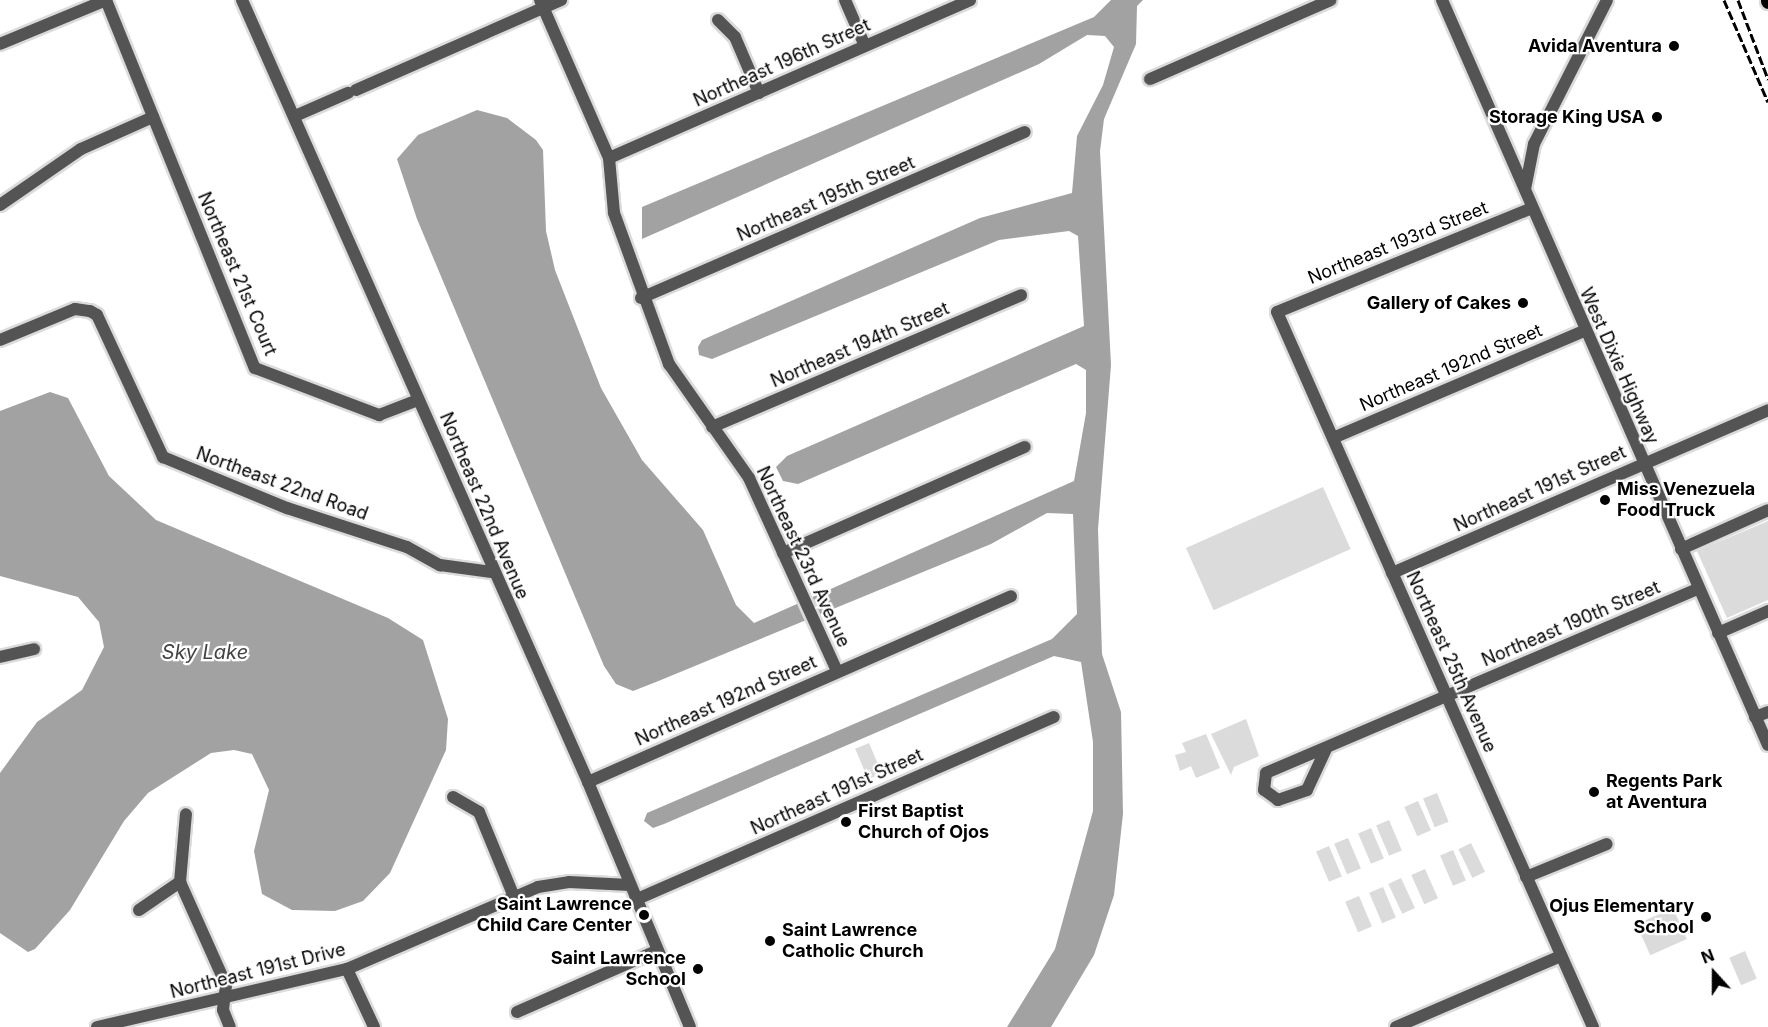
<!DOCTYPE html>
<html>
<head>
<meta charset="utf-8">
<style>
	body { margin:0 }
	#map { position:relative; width:1768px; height:1027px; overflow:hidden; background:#fff; font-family:Inter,sans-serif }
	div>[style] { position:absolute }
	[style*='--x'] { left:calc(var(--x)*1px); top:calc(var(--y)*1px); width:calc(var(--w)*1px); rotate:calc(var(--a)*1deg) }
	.green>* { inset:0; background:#dbdbdb; transform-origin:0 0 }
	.water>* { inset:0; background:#a2a2a2 }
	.roads { filter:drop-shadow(2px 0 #dbdbdb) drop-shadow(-2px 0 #dbdbdb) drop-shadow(0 2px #dbdbdb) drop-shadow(0 -2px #dbdbdb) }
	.minor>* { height:12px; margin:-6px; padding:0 6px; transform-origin:6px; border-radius:6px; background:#545454 }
	.major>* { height:15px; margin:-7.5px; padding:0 7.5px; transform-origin:7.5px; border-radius:7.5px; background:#000 }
	.rail>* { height:3px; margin-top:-1.5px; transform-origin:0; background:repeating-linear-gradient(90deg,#000 0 9px,transparent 0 12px) }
	.dots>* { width:16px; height:16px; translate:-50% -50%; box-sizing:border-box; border:3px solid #fff; border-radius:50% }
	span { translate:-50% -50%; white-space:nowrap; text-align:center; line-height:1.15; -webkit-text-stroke:4.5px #fff; paint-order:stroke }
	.poi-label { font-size:18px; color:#000; font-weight:700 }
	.right { translate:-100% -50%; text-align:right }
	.left { translate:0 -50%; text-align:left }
	.street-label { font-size:18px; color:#000 }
	.water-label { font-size:20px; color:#434343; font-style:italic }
	.north { position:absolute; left:1684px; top:943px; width:60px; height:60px; -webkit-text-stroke:4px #fff; paint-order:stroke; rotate:339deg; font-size:16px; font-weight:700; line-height:24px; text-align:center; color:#000 }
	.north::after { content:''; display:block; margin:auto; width:21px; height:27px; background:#000; clip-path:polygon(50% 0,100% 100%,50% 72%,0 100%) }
</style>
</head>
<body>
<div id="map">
	<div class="green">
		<div style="left:1323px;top:487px;width:68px;height:150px;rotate:66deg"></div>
		<div style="clip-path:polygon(1768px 521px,1768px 600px,1727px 618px,1697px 551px)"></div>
		<div style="clip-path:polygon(1246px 719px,1259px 756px,1234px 767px,1231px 775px,1211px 734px)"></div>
		<div style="clip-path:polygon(1206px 734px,1220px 768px,1196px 778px,1191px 766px,1180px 771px,1175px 755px,1186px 752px,1182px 743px)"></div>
		<div style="left:869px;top:743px;width:33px;height:15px;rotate:67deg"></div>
		<div style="left:1437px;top:793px;width:31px;height:15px;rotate:68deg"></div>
		<div style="left:1418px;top:801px;width:32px;height:15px;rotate:66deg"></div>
		<div style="left:1389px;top:820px;width:33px;height:14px;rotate:67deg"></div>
		<div style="left:1371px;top:828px;width:33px;height:14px;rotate:67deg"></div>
		<div style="left:1348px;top:838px;width:33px;height:15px;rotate:67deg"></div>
		<div style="left:1471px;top:843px;width:32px;height:14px;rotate:64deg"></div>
		<div style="left:1329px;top:846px;width:33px;height:14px;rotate:67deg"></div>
		<div style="left:1453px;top:850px;width:33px;height:14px;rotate:67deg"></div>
		<div style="left:1425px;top:869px;width:32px;height:15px;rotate:66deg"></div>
		<div style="left:1401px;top:878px;width:33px;height:14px;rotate:65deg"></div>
		<div style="left:1383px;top:887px;width:33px;height:15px;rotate:67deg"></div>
		<div style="left:1359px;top:896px;width:33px;height:15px;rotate:67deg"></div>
		<div style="left:1673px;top:908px;width:34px;height:40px;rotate:66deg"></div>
		<div style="left:1745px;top:951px;width:30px;height:17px;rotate:67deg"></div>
	</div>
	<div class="water">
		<div style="clip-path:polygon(1111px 0,1143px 0,1137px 6px,1136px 44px,1104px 119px,1100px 151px,1111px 365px,1098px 529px,1102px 654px,1121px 712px,1123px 814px,1114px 895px,1094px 955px,1051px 1027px,1007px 1027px,1055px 949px,1093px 811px,1093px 742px,1081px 662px,1054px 656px,664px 824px,653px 828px,644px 821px,647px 813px,1052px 639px,1077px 614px,1073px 514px,1047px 513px,991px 544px,656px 682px,633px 691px,616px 684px,604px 666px,417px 219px,397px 159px,418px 135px,477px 110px,507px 118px,536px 140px,543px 150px,546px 231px,555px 270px,601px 388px,642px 460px,703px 530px,736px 605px,754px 623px,1074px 481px,1086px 413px,1086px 370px,1076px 364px,798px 484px,783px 481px,776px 467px,787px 456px,1084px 326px,1078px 236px,1069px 231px,999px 240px,712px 359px,699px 355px,698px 347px,702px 340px,980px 218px,1072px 193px,1077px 136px,1103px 85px,1114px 47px,1105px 36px,1087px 35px,1039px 64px,642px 239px,642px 207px,1094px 17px)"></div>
		<div style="clip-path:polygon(50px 392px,68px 398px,109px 476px,156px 520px,388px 618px,423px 640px,448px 719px,446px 750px,390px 873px,363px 901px,335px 911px,292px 910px,262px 894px,254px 851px,269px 790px,252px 754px,234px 750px,211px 753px,148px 793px,124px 821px,70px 910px,35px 949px,28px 952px,0 933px,0 773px,37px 722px,82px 690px,104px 647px,99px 622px,78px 597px,0 576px,0 411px)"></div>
	</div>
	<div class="roads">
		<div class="minor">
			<div style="--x:106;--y:0;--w:397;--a:68"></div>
			<div style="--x:255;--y:368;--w:133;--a:20.8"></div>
			<div style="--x:379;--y:415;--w:42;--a:-21"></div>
			<div style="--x:242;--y:0;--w:855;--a:66.13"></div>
			<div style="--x:588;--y:782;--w:265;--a:67.4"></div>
			<div style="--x:540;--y:0;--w:172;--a:66.4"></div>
			<div style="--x:609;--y:158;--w:55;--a:84.8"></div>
			<div style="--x:614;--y:213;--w:161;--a:70"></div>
			<div style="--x:669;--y:364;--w:139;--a:54.9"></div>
			<div style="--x:749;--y:478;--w:212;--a:65.5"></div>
			<div style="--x:845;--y:0;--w:50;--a:66.5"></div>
			<div style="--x:1442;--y:0;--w:813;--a:66.37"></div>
			<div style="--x:718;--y:20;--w:24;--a:45"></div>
			<div style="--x:735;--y:37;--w:61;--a:66.8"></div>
			<div style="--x:0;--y:44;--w:115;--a:-22.5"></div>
			<div style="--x:1150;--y:79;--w:197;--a:-23.6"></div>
			<div style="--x:356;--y:90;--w:224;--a:-23.7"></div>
			<div style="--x:295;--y:116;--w:58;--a:-23.5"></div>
			<div style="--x:609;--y:158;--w:394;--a:-23.6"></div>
			<div style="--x:1525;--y:189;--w:46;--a:-78.7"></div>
			<div style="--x:1534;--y:144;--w:161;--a:-63.1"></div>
			<div style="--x:0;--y:205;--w:98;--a:-34.7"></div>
			<div style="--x:81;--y:149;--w:79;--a:-24"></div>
			<div style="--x:1532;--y:208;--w:275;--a:157.8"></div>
			<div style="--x:1277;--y:312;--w:782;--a:66.16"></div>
			<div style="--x:641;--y:298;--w:418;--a:-23.4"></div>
			<div style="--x:0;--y:340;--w:81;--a:-22.5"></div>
			<div style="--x:75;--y:309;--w:15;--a:8"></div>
			<div style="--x:90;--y:311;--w:8;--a:30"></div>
			<div style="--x:97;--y:315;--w:157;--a:65.1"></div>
			<div style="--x:163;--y:457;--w:134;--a:22.4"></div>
			<div style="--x:287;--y:508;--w:126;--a:18"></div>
			<div style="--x:407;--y:547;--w:38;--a:29"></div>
			<div style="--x:440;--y:565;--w:52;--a:7.7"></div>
			<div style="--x:712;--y:427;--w:336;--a:-23.1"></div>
			<div style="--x:1333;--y:438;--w:273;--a:-23.1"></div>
			<div style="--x:1681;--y:549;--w:95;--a:-24.1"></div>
			<div style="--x:783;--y:553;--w:264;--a:-23.7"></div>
			<div style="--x:1392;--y:573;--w:410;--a:-23.4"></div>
			<div style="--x:1718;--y:633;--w:55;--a:-23.7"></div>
			<div style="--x:0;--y:657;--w:35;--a:-13"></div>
			<div style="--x:1755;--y:717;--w:14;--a:-21"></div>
			<div style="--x:1326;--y:749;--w:45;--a:114.9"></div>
			<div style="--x:1307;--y:790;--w:31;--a:161"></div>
			<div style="--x:1278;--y:800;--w:17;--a:-144"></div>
			<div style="--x:1264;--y:790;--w:17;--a:-83"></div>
			<div style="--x:1266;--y:773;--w:470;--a:-23.1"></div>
			<div style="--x:588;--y:782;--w:462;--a:-23.7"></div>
			<div style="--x:453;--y:797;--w:30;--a:30"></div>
			<div style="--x:479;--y:812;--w:92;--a:67.6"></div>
			<div style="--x:1526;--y:877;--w:87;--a:-22.2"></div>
			<div style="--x:180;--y:882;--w:113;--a:65.9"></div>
			<div style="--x:226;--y:985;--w:25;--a:97"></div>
			<div style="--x:223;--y:1010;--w:18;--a:68"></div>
			<div style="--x:635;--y:900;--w:457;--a:-23.6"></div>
			<div style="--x:139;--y:910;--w:50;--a:-34.3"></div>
			<div style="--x:180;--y:882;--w:68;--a:-85"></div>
			<div style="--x:347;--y:969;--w:64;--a:65"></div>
			<div style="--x:517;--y:1012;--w:152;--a:-23.7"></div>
			<div style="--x:97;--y:1027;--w:257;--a:-13.1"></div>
			<div style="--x:347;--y:969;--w:208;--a:-23.2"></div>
			<div style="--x:538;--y:887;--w:31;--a:-9"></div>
			<div style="--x:569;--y:882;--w:61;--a:2.8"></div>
			<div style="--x:1396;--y:1027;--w:180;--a:-23.3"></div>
		</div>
		<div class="major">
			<div style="--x:1768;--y:0;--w:1;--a:90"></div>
		</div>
	</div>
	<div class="rail">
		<div style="--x:1724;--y:0;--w:111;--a:66.7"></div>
		<div style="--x:1738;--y:0;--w:85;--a:69.2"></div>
	</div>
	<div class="dots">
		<div style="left:1674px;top:46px;background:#000"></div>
		<div style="left:1657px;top:117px;background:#000"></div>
		<div style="left:1523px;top:303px;background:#000"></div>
		<div style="left:1605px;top:500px;background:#000"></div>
		<div style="left:1594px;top:792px;background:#000"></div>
		<div style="left:846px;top:822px;background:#000"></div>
		<div style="left:644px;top:915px;background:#000"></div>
		<div style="left:1706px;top:917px;background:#000"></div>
		<div style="left:770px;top:941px;background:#000"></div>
		<div style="left:698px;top:969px;background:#000"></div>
	</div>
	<div class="poi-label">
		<span class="right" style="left:1662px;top:46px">Avida Aventura</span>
		<span class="right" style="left:1645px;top:117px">Storage King USA</span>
		<span class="right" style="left:1511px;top:303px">Gallery of Cakes</span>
		<span class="left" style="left:1617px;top:500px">Miss Venezuela<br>Food Truck</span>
		<span class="left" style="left:1606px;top:792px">Regents Park<br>at Aventura</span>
		<span class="left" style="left:858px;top:822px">First Baptist<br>Church of Ojos</span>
		<span class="right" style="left:632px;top:915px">Saint Lawrence<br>Child Care Center</span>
		<span class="right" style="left:1694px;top:917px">Ojus Elementary<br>School</span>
		<span class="left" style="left:782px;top:941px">Saint Lawrence<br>Catholic Church</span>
		<span class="right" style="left:686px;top:969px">Saint Lawrence<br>School</span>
	</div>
	<div class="street-label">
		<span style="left:782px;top:63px;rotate:-24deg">Northeast 196th Street</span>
		<span style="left:826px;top:199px;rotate:-23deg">Northeast 195th Street</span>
		<span style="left:1398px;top:243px;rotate:-22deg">Northeast 193rd Street</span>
		<span style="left:237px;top:274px;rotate:67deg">Northeast 21st Court</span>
		<span style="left:860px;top:345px;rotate:-23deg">Northeast 194th Street</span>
		<span style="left:1619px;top:366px;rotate:66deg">West Dixie Highway</span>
		<span style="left:1451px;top:368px;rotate:-23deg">Northeast 192nd Street</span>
		<span style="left:282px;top:484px;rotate:20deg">Northeast 22nd Road</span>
		<span style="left:1540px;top:489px;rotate:-24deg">Northeast 191st Street</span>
		<span style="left:484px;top:506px;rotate:67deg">Northeast 22nd Avenue</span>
		<span style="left:803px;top:557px;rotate:65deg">Northeast 23rd Avenue</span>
		<span style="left:1571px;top:624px;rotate:-23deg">Northeast 190th Street</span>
		<span style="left:1451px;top:662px;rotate:66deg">Northeast 25th Avenue</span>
		<span style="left:726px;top:701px;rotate:-24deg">Northeast 192nd Street</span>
		<span style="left:837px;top:792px;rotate:-24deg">Northeast 191st Street</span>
		<span style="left:258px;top:971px;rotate:-14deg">Northeast 191st Drive</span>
	</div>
	<div class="water-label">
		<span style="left:205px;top:652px">Sky Lake</span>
	</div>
	<div class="north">N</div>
</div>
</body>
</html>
